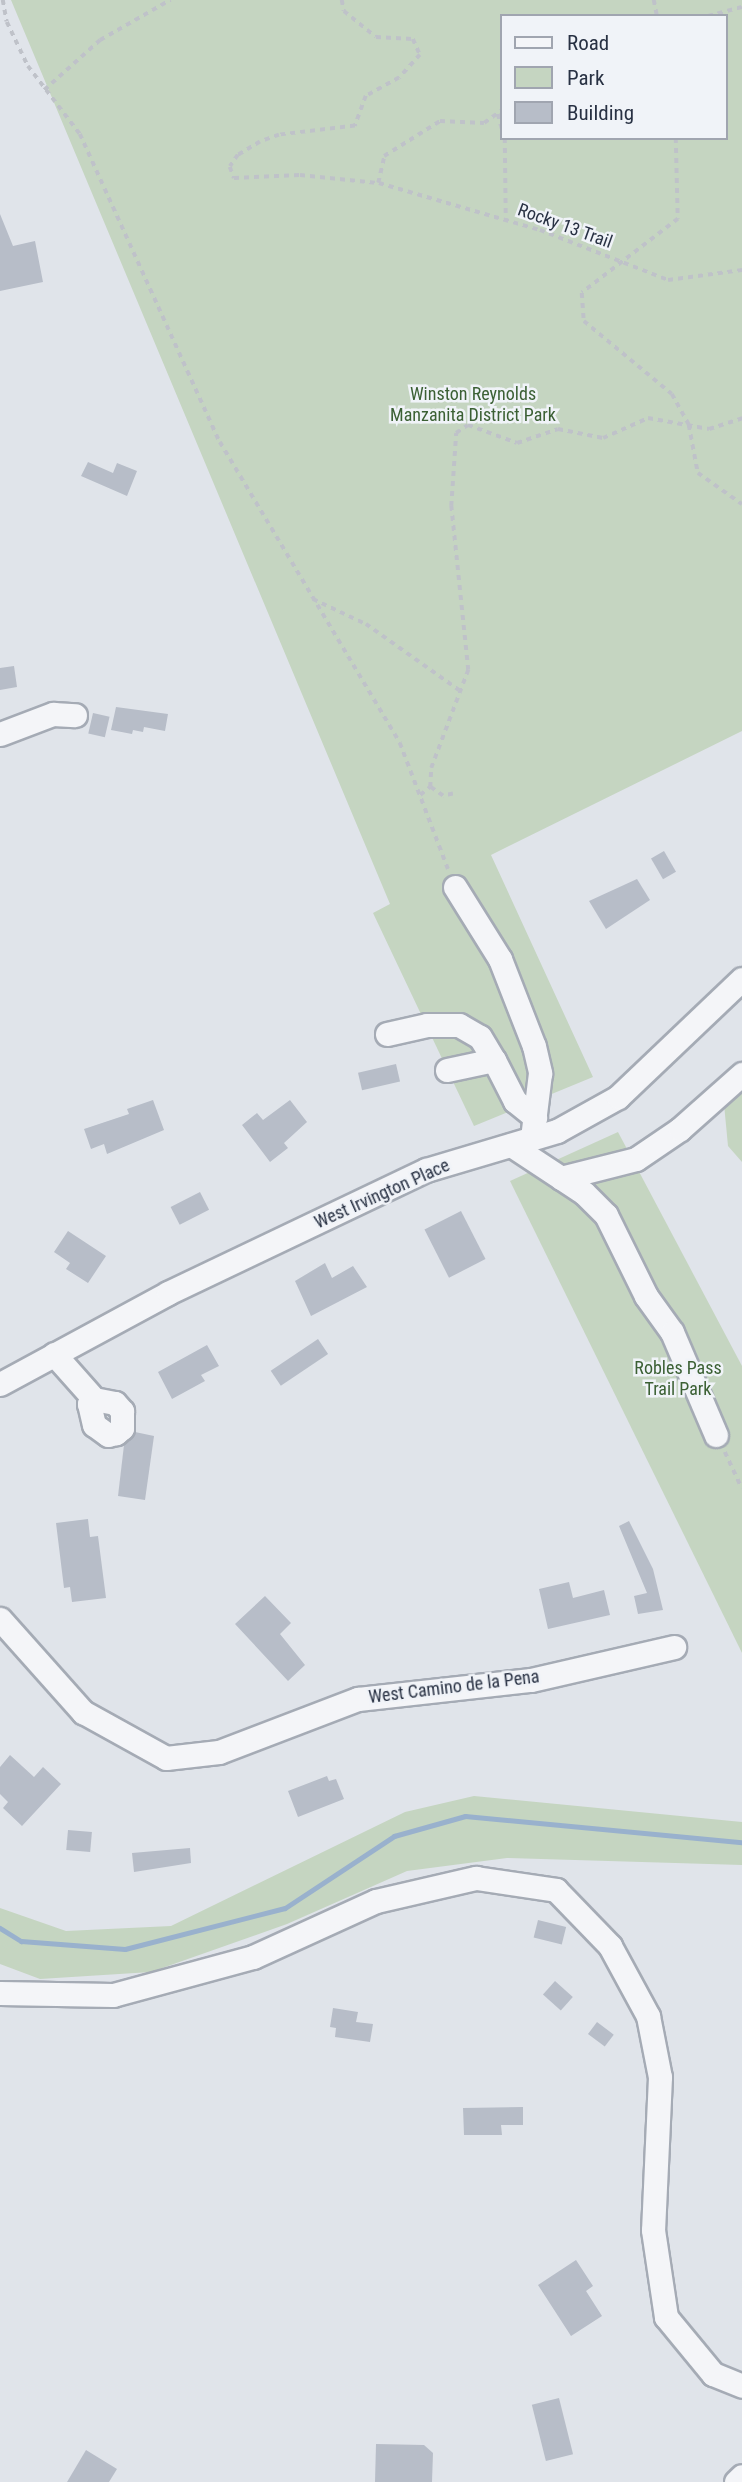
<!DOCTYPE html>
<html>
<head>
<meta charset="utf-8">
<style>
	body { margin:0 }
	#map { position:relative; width:742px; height:2482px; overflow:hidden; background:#e0e4ea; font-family:"Roboto Condensed",sans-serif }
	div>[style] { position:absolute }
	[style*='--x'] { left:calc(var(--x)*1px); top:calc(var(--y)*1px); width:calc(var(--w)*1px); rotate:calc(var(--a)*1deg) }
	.green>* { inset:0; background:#c5d5c1 }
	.stream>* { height:5px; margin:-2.5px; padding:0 2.5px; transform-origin:2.5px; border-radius:2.5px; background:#99b1cd }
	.building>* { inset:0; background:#b7bdc8; transform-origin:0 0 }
	.path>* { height:3.5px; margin-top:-1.75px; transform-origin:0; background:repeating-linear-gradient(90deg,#bfc2c9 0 5px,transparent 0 10px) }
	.roads { filter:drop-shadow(2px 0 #a5abb5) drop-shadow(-2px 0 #a5abb5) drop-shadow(0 2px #a5abb5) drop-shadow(0 -2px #a5abb5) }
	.minor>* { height:23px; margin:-11.5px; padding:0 11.5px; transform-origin:11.5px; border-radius:11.5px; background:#f4f5f8 }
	span { translate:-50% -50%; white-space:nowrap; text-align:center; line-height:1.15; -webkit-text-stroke:5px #f0f3f8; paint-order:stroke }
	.street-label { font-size:18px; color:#283143 }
	.park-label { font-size:18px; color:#3b6034 }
	.legend { position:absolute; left:500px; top:14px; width:228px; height:126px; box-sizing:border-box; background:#f0f3f8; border:2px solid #a0a5b0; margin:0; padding:9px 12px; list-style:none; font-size:21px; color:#283143 }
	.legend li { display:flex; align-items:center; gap:14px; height:35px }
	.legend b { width:35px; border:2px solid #a0a5b0 }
</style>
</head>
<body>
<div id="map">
	<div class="green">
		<div style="clip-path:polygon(evenodd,11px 0,742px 0,742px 731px,491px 855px,593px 1077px,474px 1126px,373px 913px,390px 904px,11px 0,502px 16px,726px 16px,726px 138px,502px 138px,502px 16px)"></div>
		<div style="clip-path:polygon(742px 1087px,742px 1162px,728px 1146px,724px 1104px)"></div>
		<div style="clip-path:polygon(618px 1132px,742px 1366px,742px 1653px,510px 1181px)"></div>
		<div style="clip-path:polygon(474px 1796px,742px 1822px,742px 1865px,507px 1858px,407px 1871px,287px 1924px,151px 1972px,40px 1979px,0 1964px,0 1908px,66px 1931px,171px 1926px,405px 1812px)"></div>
	</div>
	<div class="stream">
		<div style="--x:0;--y:1928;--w:25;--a:32"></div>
		<div style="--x:21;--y:1941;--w:104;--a:4.4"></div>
		<div style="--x:125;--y:1949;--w:165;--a:-14.4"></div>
		<div style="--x:285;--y:1908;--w:131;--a:-33.4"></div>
		<div style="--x:394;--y:1836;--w:74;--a:-15.7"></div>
		<div style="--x:465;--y:1816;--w:278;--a:5.4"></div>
	</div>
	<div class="building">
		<div style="clip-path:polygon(0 214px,13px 246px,35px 241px,43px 282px,0 291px)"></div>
		<div style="clip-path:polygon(88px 462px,113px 473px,117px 463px,137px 471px,127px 496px,81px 476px)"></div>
		<div style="clip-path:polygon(14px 666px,17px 687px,0 690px,0 668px)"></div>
		<div style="clip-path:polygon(116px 707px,168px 714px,165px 731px,144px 727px,143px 732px,133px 730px,132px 734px,111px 730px)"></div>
		<div style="left:93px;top:713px;width:17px;height:21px;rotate:13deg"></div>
		<div style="left:664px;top:851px;width:24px;height:15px;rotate:60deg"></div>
		<div style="clip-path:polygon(637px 879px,650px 900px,606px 929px,589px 901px)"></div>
		<div style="left:396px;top:1064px;width:18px;height:39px;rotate:77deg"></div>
		<div style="clip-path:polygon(153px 1100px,164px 1130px,107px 1154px,104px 1144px,91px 1149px,84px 1129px,129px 1114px,127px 1109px)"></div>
		<div style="clip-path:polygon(290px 1100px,307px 1122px,284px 1143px,288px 1148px,270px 1162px,242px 1125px,257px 1113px,263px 1120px)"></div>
		<div style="left:200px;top:1192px;width:20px;height:33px;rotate:63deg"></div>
		<div style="left:461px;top:1211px;width:54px;height:41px;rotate:63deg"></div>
		<div style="clip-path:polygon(68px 1231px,106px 1256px,88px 1283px,66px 1269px,70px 1263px,54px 1252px)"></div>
		<div style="clip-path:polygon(325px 1263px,332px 1278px,353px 1266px,367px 1287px,311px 1316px,295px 1281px)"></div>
		<div style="left:318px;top:1339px;width:18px;height:57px;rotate:56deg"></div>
		<div style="clip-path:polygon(207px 1345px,219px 1366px,201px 1375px,205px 1381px,172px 1399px,158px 1372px)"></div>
		<div style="clip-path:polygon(135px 1432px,154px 1436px,145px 1500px,118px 1496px,124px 1445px)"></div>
		<div style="clip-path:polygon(88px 1519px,90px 1537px,98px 1536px,106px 1598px,72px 1602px,70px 1587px,64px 1588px,56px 1523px)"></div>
		<div style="clip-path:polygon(629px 1521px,653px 1569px,663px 1610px,638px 1614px,634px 1596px,647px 1593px,619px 1526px)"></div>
		<div style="clip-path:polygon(569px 1582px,573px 1598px,604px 1590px,610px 1615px,548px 1629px,539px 1589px)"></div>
		<div style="clip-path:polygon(265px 1596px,291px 1623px,280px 1634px,305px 1665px,288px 1681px,235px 1624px)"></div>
		<div style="clip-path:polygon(10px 1755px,34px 1777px,43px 1767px,61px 1784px,22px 1826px,3px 1808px,8px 1802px,0 1794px,0 1767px)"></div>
		<div style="clip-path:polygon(327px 1776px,329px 1781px,336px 1779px,344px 1799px,298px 1817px,288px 1791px)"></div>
		<div style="left:68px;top:1830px;width:24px;height:20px;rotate:5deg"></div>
		<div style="clip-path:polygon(190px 1848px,191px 1863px,134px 1872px,132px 1853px)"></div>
		<div style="left:538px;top:1920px;width:29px;height:18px;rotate:14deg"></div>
		<div style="left:555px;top:1981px;width:24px;height:18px;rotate:42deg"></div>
		<div style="clip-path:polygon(333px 2008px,358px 2012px,356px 2022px,373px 2024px,370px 2042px,335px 2037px,336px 2028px,330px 2027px)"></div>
		<div style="left:597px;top:2022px;width:21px;height:15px;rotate:37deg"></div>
		<div style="clip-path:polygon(523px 2107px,523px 2125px,501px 2125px,502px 2135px,464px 2135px,463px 2108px)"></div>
		<div style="clip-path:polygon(576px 2260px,593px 2286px,586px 2291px,602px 2316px,571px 2336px,538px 2285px)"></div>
		<div style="left:559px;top:2398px;width:58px;height:28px;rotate:76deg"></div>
		<div style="clip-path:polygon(376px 2444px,424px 2445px,433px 2453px,432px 2482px,375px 2482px)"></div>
		<div style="clip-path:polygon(86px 2450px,117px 2469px,109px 2482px,67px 2482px)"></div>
	</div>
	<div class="path">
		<div style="--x:3;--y:0;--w:22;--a:80"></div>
		<div style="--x:7;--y:22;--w:49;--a:64.5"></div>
		<div style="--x:28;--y:66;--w:86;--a:52.6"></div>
		<div style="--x:80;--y:134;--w:338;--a:65.6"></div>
		<div style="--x:220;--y:442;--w:351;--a:59.1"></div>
		<div style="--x:400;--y:743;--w:135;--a:69.1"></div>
		<div style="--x:342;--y:0;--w:11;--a:80"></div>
		<div style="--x:344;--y:11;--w:41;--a:39.1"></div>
		<div style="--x:376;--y:37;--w:37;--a:3"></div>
		<div style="--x:413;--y:39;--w:17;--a:66"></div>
		<div style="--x:420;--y:55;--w:31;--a:132"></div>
		<div style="--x:399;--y:78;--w:38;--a:151"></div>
		<div style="--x:366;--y:96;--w:32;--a:110"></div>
		<div style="--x:355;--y:126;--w:77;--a:173.2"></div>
		<div style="--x:279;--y:135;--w:20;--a:160"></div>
		<div style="--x:260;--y:142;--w:26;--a:149"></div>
		<div style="--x:238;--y:155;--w:14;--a:124"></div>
		<div style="--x:230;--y:167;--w:12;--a:70"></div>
		<div style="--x:234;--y:178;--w:66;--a:-2.6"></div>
		<div style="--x:300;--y:175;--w:78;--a:5.9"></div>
		<div style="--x:378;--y:183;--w:28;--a:-77"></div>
		<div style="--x:384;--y:156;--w:66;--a:-32"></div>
		<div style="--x:440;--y:121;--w:44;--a:2.6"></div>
		<div style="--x:484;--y:123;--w:22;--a:-36"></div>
		<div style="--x:654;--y:0;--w:16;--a:79"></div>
		<div style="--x:708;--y:16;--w:35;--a:-15"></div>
		<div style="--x:44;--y:90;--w:75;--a:-41.8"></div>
		<div style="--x:100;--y:40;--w:81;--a:-29.7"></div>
		<div style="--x:498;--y:114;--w:16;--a:75"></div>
		<div style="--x:505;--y:138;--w:82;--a:89.3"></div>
		<div style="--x:676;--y:138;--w:81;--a:88.6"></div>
		<div style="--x:678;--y:219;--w:121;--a:142.4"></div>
		<div style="--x:582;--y:293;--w:28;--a:86"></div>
		<div style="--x:584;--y:321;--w:114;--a:39.7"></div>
		<div style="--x:672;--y:394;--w:35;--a:61"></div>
		<div style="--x:689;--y:425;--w:49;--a:79.4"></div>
		<div style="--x:698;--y:473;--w:54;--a:35.2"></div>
		<div style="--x:379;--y:183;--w:168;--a:16.3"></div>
		<div style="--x:540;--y:230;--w:137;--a:21.3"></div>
		<div style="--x:668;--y:280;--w:75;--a:-7.7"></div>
		<div style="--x:313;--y:599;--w:59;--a:25.3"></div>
		<div style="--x:366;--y:624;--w:114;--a:35.4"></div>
		<div style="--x:453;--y:794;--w:10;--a:169"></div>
		<div style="--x:443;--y:796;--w:16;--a:-145"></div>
		<div style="--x:430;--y:787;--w:19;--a:-87"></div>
		<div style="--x:431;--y:768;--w:105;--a:-69.3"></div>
		<div style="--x:468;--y:670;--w:165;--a:-95.9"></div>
		<div style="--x:451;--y:506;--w:73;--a:-86.1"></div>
		<div style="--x:456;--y:433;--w:14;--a:-34"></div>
		<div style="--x:468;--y:425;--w:52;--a:20.2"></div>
		<div style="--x:517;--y:443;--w:43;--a:-18.9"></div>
		<div style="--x:558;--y:429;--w:46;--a:11.3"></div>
		<div style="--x:603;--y:438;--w:49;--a:-24"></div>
		<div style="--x:648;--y:418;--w:62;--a:10.2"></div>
		<div style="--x:709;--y:429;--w:35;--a:-18"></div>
		<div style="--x:420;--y:795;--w:13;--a:-39"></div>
		<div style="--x:725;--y:1452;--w:40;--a:65"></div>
	</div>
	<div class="roads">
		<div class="minor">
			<div style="--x:0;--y:734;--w:57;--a:-20.7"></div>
			<div style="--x:53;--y:714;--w:22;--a:3"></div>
			<div style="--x:455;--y:887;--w:85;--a:58"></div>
			<div style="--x:500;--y:959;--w:93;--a:68.7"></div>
			<div style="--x:534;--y:1046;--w:28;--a:77"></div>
			<div style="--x:540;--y:1073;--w:65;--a:97"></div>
			<div style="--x:387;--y:1034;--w:41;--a:-12.7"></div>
			<div style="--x:427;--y:1025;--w:32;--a:0"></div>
			<div style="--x:459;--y:1025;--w:24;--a:30"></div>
			<div style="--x:480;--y:1037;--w:27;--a:59"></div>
			<div style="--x:447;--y:1070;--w:48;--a:-12"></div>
			<div style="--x:494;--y:1060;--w:46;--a:62.9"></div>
			<div style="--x:515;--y:1101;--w:26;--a:39"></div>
			<div style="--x:511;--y:1145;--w:87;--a:33.3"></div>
			<div style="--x:584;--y:1193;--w:31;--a:45"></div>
			<div style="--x:606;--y:1215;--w:90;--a:63.7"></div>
			<div style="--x:646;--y:1296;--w:44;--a:54.2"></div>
			<div style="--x:672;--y:1332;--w:112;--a:66.9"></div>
			<div style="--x:561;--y:1178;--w:77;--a:-14.2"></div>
			<div style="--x:636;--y:1159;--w:53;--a:-34.3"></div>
			<div style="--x:680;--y:1129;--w:83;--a:-41.6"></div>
			<div style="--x:54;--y:1354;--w:60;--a:48.4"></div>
			<div style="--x:94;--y:1399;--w:21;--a:11"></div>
			<div style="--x:115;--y:1403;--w:11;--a:49"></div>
			<div style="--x:122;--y:1411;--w:17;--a:90"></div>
			<div style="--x:122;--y:1428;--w:8;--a:140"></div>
			<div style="--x:116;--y:1433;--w:8;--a:166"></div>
			<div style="--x:108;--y:1435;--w:17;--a:-144"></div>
			<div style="--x:94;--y:1425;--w:22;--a:-103"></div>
			<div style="--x:89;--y:1404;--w:7;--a:-45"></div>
			<div style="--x:0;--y:1384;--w:191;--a:-28.4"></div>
			<div style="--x:168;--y:1293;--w:286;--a:-25.5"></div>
			<div style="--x:426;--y:1170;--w:137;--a:-16.6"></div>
			<div style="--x:557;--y:1131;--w:70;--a:-29.1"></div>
			<div style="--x:618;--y:1097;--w:171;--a:-43.6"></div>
			<div style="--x:0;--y:1619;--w:125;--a:48.3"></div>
			<div style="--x:83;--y:1712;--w:95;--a:29"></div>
			<div style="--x:166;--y:1758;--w:53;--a:-6.5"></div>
			<div style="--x:219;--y:1752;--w:149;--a:-20.9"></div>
			<div style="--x:358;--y:1699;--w:174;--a:-6.3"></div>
			<div style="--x:531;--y:1680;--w:147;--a:-13"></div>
			<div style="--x:0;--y:1993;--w:113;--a:1"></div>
			<div style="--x:113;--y:1995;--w:145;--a:-15.2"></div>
			<div style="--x:253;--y:1957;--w:135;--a:-24.5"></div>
			<div style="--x:376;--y:1901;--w:103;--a:-13"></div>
			<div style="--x:476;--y:1878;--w:81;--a:8.5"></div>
			<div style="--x:556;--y:1890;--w:78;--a:46"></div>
			<div style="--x:610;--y:1946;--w:80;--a:61.5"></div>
			<div style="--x:648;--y:2016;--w:62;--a:78.9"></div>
			<div style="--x:660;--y:2077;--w:153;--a:92.6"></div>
			<div style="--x:653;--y:2230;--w:88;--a:81.5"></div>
			<div style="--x:666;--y:2317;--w:74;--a:50.5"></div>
			<div style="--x:713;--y:2374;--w:31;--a:22"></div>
			<div style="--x:736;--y:2482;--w:8;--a:-45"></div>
		</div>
	</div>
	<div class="street-label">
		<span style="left:565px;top:226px;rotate:20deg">Rocky 13 Trail</span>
		<span style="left:382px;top:1194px;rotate:-24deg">West Irvington Place</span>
		<span style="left:454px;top:1687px;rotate:-7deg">West Camino de la Pena</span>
	</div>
	<div class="park-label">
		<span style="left:473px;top:405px">Winston Reynolds<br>Manzanita District Park</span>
		<span style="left:678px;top:1379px">Robles Pass<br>Trail Park</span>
	</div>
	<ul class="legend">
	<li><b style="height:9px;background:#f4f5f8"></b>Road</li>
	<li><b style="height:19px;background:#c5d5c1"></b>Park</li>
	<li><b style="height:19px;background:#b7bdc8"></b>Building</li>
	</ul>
</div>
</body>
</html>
